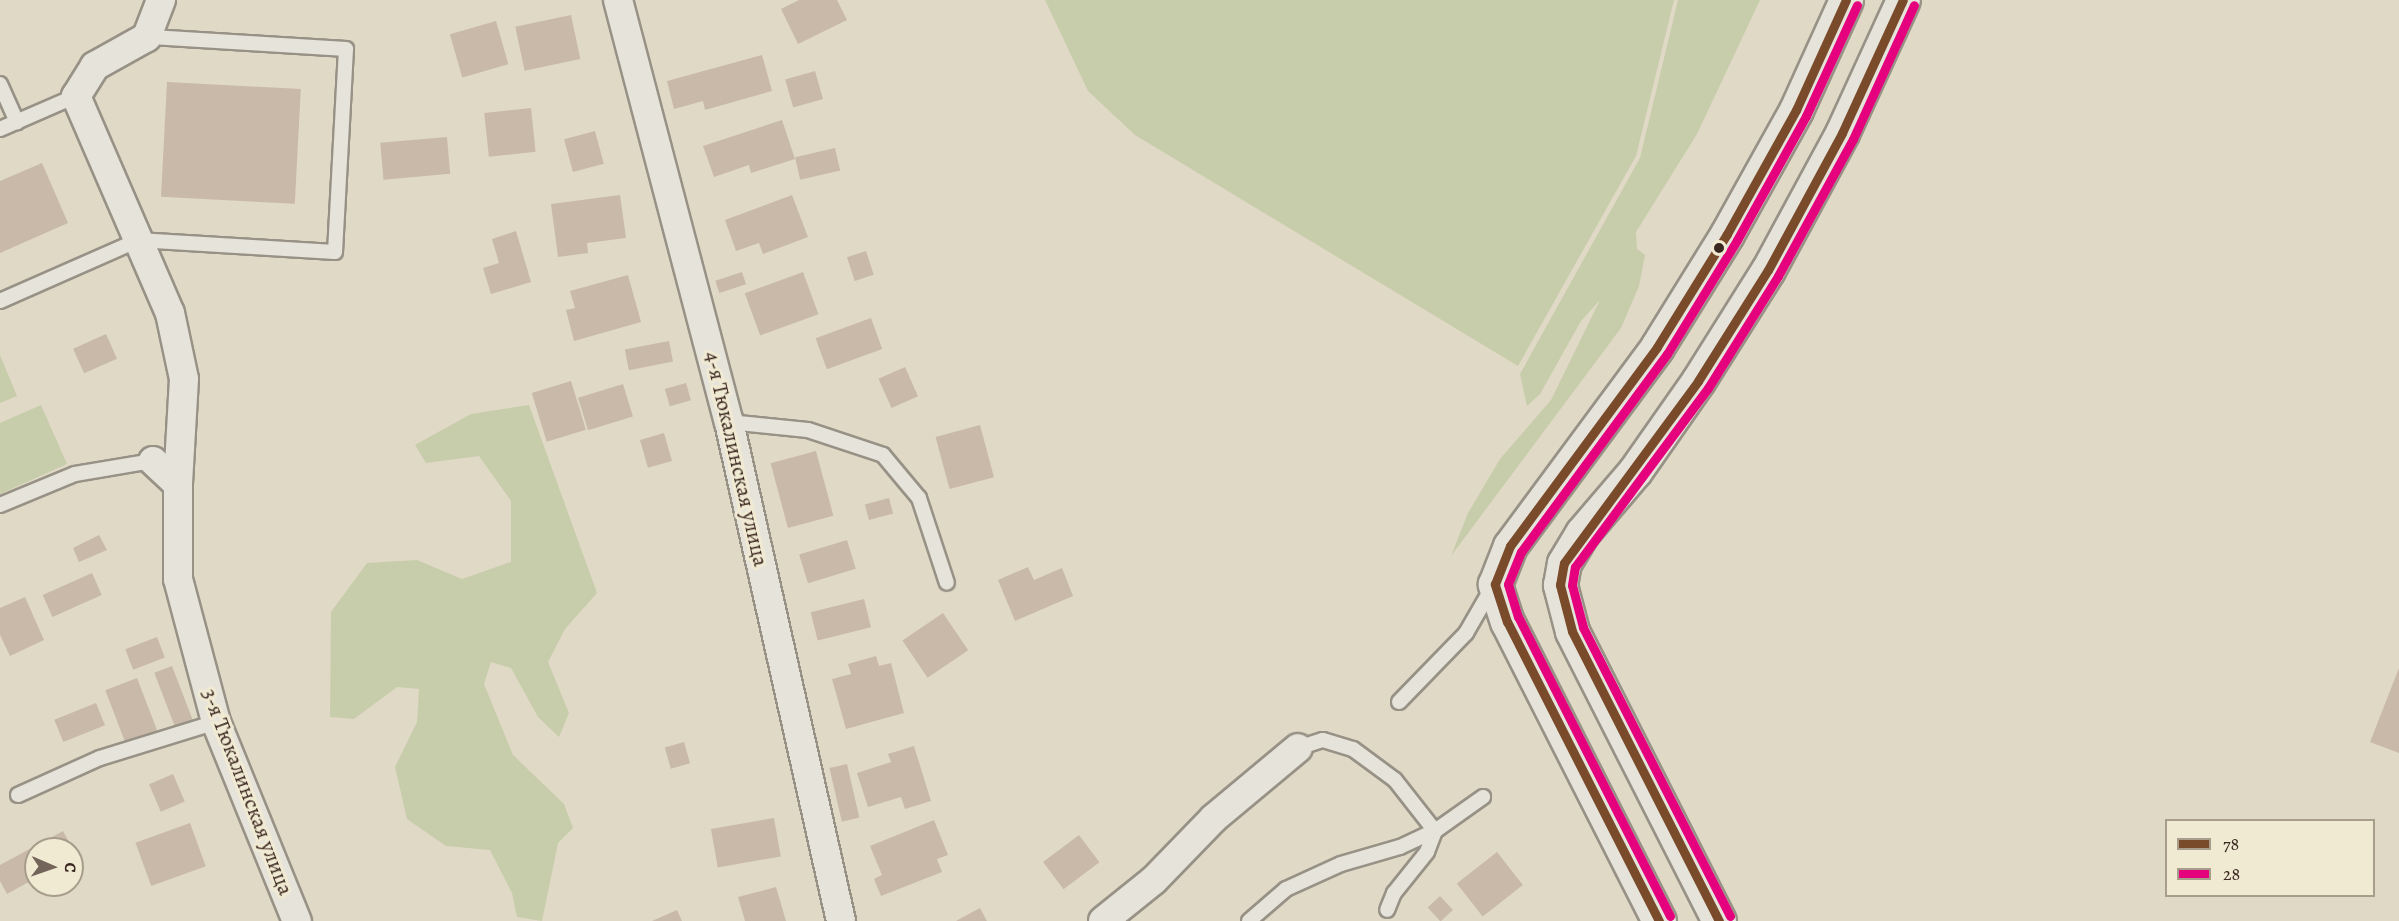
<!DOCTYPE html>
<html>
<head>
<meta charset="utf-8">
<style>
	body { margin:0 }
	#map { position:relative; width:2399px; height:921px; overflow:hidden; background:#e0d9c6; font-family:Alegreya,serif }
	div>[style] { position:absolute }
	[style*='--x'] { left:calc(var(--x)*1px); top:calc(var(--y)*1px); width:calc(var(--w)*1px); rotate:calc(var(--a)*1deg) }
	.green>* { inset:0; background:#c7cdaa }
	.building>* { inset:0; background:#c9b9a9; transform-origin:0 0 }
	.roads { filter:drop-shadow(2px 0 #979186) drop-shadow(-2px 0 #979186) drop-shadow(0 2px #979186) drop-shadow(0 -2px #979186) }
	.lane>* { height:14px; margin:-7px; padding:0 7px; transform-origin:7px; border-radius:7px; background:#e6e3da }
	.street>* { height:28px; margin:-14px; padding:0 14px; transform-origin:14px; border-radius:14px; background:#e6e3da }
	.secondary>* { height:33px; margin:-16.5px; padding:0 16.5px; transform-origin:16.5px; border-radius:16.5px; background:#e6e3da }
	.bus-1>* { height:9px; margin:-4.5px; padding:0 4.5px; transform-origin:4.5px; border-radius:4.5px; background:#7a4b2a }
	.bus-2>* { height:9px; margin:-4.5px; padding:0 4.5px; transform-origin:4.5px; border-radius:4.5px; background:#e5007d }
	.dots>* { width:16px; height:16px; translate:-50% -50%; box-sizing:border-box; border:3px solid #f1ead3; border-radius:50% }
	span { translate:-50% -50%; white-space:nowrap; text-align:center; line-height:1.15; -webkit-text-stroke:6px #f1ead3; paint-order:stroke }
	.street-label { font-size:22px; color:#3a2720 }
	.legend { position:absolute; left:2165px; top:819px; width:210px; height:78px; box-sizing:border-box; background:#f1ead3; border:2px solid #a89c8b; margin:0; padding:8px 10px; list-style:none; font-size:18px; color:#3a2720 }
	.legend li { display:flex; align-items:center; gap:12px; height:30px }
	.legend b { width:30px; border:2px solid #a89c8b }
	.north { position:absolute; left:24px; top:837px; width:60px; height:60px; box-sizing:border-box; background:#f1ead3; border:2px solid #a89c8b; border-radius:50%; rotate:92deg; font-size:16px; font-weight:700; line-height:24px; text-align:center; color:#3a2720 }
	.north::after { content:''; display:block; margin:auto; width:21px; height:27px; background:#74655a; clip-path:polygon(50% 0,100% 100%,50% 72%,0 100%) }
</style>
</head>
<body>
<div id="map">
	<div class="green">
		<div style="clip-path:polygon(1045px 0,1674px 0,1636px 156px,1518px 366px,1135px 135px,1088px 91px)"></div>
		<div style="clip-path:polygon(1678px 0,1760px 0,1697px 134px,1636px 232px,1637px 249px,1645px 255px,1639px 286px,1621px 328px,1451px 556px,1468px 513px,1500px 459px,1551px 400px,1600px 300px,1581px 321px,1540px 394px,1527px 406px,1520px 374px,1640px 158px)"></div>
		<div style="clip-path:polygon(0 355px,17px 396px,0 403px)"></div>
		<div style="clip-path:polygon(41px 405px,67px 464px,0 494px,0 423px)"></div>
		<div style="clip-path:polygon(529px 405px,597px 593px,565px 629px,548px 662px,569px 713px,559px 737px,538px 717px,511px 668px,491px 662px,484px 684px,513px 755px,564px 804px,573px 828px,558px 843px,542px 921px,517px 917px,512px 893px,490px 850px,446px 846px,407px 819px,395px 767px,417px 722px,419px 689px,397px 687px,354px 719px,330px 717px,331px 612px,367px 563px,417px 560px,462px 579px,511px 562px,511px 501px,479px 456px,426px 463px,415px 445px,471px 414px)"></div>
	</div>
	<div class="building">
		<div style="clip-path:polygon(799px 0,837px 0,847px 20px,798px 44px,781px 9px)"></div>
		<div style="left:571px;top:15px;width:45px;height:57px;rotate:78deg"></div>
		<div style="left:496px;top:21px;width:45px;height:48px;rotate:74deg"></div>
		<div style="clip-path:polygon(762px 55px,772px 91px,705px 110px,703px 101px,674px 109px,667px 81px)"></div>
		<div style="left:815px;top:71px;width:29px;height:31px;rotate:74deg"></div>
		<div style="left:167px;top:82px;width:134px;height:115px;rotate:3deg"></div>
		<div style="left:531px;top:108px;width:44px;height:47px;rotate:84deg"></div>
		<div style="clip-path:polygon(782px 120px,795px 159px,751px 173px,749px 165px,714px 177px,703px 146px)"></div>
		<div style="left:595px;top:131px;width:34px;height:32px;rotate:75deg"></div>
		<div style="left:447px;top:137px;width:37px;height:67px;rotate:85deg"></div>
		<div style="left:835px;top:148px;width:23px;height:41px;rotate:77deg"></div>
		<div style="clip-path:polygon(42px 163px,68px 223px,0 253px,0 181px)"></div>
		<div style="clip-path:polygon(620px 195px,626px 238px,587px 243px,588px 253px,558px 257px,551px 204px)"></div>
		<div style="clip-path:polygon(792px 195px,808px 237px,763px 254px,759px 243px,736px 251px,725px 220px)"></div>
		<div style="clip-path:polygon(516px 231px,531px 282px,491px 294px,483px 268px,499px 263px,492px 239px)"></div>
		<div style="left:866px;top:251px;width:25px;height:20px;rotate:72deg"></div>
		<div style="left:742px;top:272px;width:13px;height:28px;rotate:72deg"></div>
		<div style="left:803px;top:272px;width:45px;height:62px;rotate:70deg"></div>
		<div style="clip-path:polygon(628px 275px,641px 322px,574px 341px,566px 310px,575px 308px,570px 291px)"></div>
		<div style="left:871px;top:318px;width:33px;height:59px;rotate:70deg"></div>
		<div style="left:106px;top:334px;width:27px;height:36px;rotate:66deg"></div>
		<div style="left:669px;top:341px;width:21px;height:45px;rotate:79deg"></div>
		<div style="left:905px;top:367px;width:32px;height:29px;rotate:66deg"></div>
		<div style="left:571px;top:381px;width:51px;height:41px;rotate:73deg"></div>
		<div style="left:686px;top:383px;width:18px;height:22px;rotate:74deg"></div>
		<div style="left:623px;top:384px;width:34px;height:47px;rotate:73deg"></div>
		<div style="left:980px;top:425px;width:54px;height:46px;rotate:75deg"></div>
		<div style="left:664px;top:433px;width:29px;height:25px;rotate:74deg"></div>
		<div style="left:816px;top:451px;width:67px;height:47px;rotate:75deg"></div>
		<div style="left:889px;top:498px;width:16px;height:25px;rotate:75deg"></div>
		<div style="clip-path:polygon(99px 535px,107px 550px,79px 562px,73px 548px)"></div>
		<div style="left:847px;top:540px;width:30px;height:50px;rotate:73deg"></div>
		<div style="clip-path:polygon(1028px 567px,1034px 580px,1062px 568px,1073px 596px,1015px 621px,998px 580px)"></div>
		<div style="left:92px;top:573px;width:24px;height:54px;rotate:66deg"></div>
		<div style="clip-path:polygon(25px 597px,44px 640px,10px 656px,0 635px,0 608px)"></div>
		<div style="left:864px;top:599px;width:29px;height:55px;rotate:76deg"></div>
		<div style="left:943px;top:613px;width:45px;height:49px;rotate:56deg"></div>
		<div style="left:157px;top:637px;width:22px;height:34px;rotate:69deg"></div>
		<div style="clip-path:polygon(876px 656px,879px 666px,891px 663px,904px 713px,846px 729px,832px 679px,851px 674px,848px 664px)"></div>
		<div style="left:172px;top:666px;width:59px;height:19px;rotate:69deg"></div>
		<div style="clip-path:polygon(2399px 668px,2399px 753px,2370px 742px)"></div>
		<div style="left:137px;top:678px;width:56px;height:34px;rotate:69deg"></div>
		<div style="left:96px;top:703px;width:24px;height:45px;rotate:68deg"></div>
		<div style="left:684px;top:742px;width:22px;height:20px;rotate:74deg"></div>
		<div style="clip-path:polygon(914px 746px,931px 801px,905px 809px,901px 797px,868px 807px,857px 773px,891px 762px,888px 754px)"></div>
		<div style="left:847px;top:764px;width:55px;height:18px;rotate:77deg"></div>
		<div style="left:173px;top:774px;width:30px;height:26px;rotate:67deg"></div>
		<div style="left:774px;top:818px;width:39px;height:64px;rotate:80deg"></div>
		<div style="clip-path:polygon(934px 820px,948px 855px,937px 859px,942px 872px,881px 896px,874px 879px,882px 875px,870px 846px)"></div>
		<div style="left:190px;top:823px;width:46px;height:58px;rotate:70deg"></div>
		<div style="clip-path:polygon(63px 831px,76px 855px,72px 858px,72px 849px,36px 849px,36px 878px,7px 894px,0 881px,0 865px)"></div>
		<div style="left:1079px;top:835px;width:34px;height:45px;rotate:53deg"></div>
		<div style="left:1497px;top:852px;width:42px;height:51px;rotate:52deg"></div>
		<div style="clip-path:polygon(776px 887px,786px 921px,745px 921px,738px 897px)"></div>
		<div style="left:1440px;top:896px;width:19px;height:17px;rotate:47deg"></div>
		<div style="clip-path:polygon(980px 908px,987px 921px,956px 921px)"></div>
		<div style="clip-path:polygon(677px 910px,682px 921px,652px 921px)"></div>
	</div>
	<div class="roads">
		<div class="lane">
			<div style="--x:0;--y:84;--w:42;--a:65.9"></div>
			<div style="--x:0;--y:129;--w:83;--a:-23.5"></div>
			<div style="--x:0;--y:301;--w:151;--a:-23.8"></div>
			<div style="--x:138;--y:240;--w:197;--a:3.5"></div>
			<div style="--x:335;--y:252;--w:203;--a:-86.9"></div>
			<div style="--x:346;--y:49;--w:199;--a:-176.5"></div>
			<div style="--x:729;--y:422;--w:79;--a:5.8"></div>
			<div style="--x:808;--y:430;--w:79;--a:18.4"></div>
			<div style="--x:883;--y:455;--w:56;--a:50.1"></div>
			<div style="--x:919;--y:498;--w:89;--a:71.8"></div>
			<div style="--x:0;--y:505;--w:81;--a:-22.5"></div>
			<div style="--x:75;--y:474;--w:79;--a:-9.5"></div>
			<div style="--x:1399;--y:702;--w:96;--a:-45.8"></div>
			<div style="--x:1466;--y:633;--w:52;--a:-60"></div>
			<div style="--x:1298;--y:748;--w:26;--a:-18"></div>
			<div style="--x:1323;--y:740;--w:31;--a:17"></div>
			<div style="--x:1353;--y:749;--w:52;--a:36.4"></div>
			<div style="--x:1395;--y:780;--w:65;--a:51.9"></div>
			<div style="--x:1435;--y:831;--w:22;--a:111"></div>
			<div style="--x:1427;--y:852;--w:53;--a:128.8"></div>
			<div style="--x:1394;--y:893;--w:18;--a:112"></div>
			<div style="--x:18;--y:795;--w:90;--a:-24.3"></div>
			<div style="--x:100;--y:758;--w:121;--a:-17.2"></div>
			<div style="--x:1249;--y:921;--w:49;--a:-40.9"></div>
			<div style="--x:1286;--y:889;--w:60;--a:-24.4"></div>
			<div style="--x:1341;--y:864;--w:61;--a:-16.1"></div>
			<div style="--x:1400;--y:847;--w:38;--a:-25"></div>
			<div style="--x:1435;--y:831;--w:59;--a:-35.3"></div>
		</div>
		<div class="street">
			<div style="--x:161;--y:0;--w:40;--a:111"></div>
			<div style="--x:147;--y:37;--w:60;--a:150.9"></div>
			<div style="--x:95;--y:66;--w:36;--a:122"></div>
			<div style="--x:76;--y:96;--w:236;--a:66.6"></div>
			<div style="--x:170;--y:313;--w:67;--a:78"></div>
			<div style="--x:184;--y:379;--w:105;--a:93.3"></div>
			<div style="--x:618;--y:0;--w:436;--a:75.3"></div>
			<div style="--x:729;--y:422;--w:511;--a:77.35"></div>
			<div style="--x:153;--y:461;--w:34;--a:43"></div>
			<div style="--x:178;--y:484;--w:95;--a:90"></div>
			<div style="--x:178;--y:579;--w:148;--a:75.1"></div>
			<div style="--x:216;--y:722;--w:215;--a:67.9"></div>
			<div style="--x:1103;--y:921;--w:65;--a:-38.8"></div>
			<div style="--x:1154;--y:880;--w:86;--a:-45.9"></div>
			<div style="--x:1214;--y:818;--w:109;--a:-39.8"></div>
		</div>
		<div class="secondary">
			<div style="--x:1659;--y:921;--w:335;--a:-116.9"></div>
			<div style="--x:1507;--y:622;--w:40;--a:-108"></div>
			<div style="--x:1495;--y:584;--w:41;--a:-68.5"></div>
			<div style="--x:1510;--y:546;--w:247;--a:-53.5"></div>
			<div style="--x:1657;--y:347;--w:133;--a:-58.2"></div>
			<div style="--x:1727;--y:234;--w:142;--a:-60.9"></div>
			<div style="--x:1796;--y:110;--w:121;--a:-65.6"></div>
			<div style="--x:1719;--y:921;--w:325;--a:-116.9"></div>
			<div style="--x:1572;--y:631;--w:48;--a:-104.6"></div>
			<div style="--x:1560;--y:585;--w:22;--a:-80"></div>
			<div style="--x:1564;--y:563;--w:35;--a:-59"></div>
			<div style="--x:1582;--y:533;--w:82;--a:-49.5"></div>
			<div style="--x:1635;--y:471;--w:110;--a:-55"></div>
			<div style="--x:1698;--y:381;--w:131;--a:-57.8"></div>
			<div style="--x:1768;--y:270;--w:156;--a:-61.6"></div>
			<div style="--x:1842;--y:133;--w:146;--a:-65.4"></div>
		</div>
	</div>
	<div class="bus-1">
		<div style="--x:1659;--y:921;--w:335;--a:-116.9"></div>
		<div style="--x:1507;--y:622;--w:40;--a:-108"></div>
		<div style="--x:1495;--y:584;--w:41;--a:-68.5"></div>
		<div style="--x:1510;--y:546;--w:247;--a:-53.5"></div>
		<div style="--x:1657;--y:347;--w:133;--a:-58.2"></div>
		<div style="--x:1727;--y:234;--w:142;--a:-60.9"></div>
		<div style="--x:1796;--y:110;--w:121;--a:-65.6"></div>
		<div style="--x:1719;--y:921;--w:325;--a:-116.9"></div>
		<div style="--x:1572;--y:631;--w:48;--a:-104.6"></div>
		<div style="--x:1560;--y:585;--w:22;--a:-80"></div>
		<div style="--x:1564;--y:563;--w:226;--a:-53.6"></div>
		<div style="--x:1698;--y:381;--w:131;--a:-57.8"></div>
		<div style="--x:1768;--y:270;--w:156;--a:-61.6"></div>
		<div style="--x:1842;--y:133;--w:146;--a:-65.4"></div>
	</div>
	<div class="bus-2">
		<div style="--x:1670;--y:916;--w:335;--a:-116.9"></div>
		<div style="--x:1518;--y:617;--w:34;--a:-107"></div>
		<div style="--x:1508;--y:584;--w:35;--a:-68"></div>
		<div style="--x:1521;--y:552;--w:246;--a:-53.6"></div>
		<div style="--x:1667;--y:354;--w:134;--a:-58.4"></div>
		<div style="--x:1737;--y:240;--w:142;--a:-60.9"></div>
		<div style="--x:1806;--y:116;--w:122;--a:-65.3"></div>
		<div style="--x:1730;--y:916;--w:324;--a:-117"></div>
		<div style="--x:1583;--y:627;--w:43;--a:-104.7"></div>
		<div style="--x:1572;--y:585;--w:18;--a:-81"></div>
		<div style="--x:1575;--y:567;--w:223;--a:-53.4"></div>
		<div style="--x:1708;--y:388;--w:132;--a:-58"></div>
		<div style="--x:1778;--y:276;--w:156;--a:-61.3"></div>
		<div style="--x:1853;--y:139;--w:147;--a:-65.5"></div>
	</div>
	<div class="dots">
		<div style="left:1719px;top:248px;background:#3a2720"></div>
	</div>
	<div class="street-label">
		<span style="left:736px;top:459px;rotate:77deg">4-я Тюкалинская улица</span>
		<span style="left:247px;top:792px;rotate:69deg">3-я Тюкалинская улица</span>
	</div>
	<ul class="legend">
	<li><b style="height:8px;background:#7a4b2a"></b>78</li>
	<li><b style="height:8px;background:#e5007d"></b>28</li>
	</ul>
	<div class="north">С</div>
</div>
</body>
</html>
